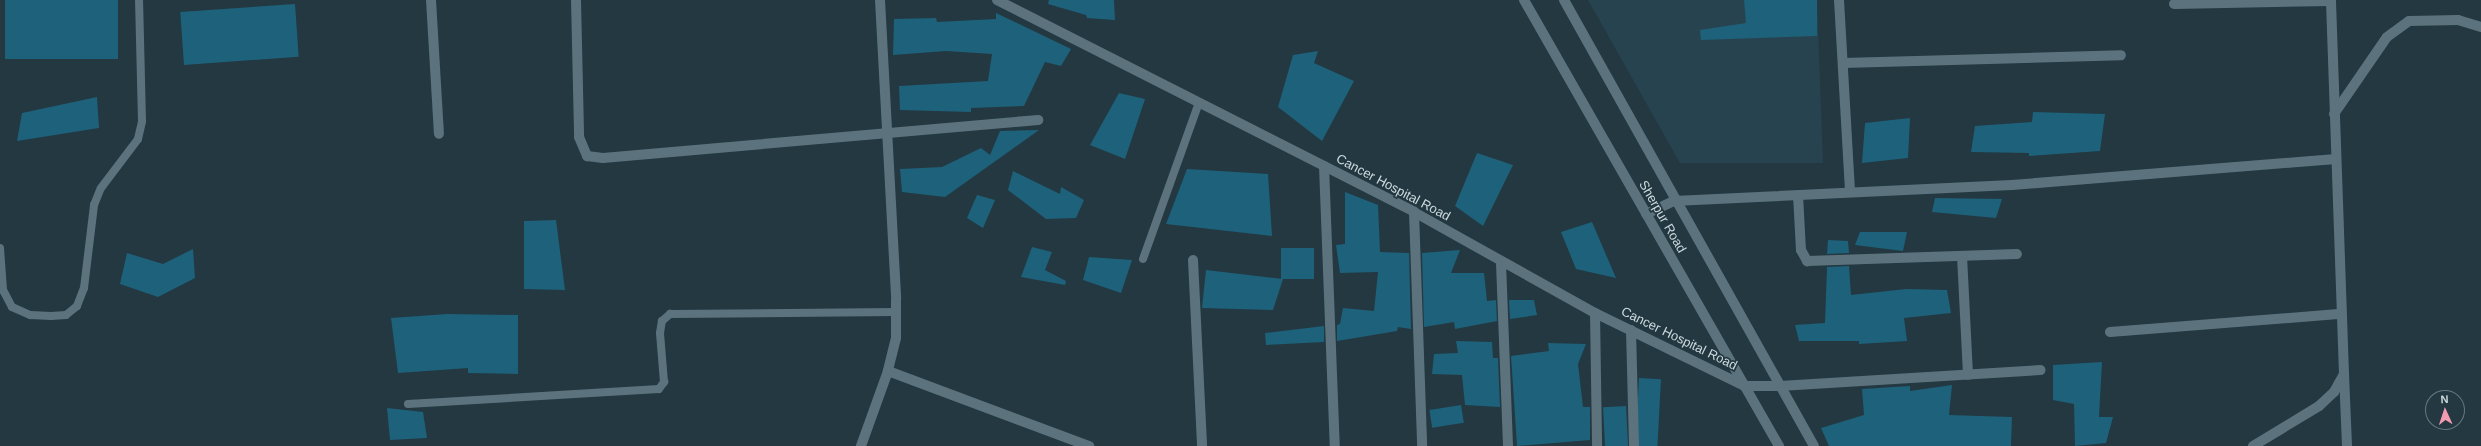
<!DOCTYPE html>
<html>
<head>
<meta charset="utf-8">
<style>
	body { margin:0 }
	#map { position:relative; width:2481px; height:446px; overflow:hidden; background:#233841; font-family:Arial,sans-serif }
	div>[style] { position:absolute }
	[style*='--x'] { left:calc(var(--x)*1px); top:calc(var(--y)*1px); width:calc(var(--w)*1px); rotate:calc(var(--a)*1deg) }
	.built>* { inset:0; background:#274350 }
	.building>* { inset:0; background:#1e617a; transform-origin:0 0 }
	.service>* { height:8px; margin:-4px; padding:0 4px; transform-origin:4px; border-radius:4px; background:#5c737d }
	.minor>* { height:10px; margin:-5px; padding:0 5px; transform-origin:5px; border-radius:5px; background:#5c737d }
	.tertiary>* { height:10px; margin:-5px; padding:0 5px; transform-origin:5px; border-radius:5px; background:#5c737d }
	span { translate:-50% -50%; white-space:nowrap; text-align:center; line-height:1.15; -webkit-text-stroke:3.5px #233841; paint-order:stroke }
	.street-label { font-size:13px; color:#cddadf }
	.north { position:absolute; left:2425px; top:390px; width:40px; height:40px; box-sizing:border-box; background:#233841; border:1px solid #677980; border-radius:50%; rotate:357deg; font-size:11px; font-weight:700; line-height:16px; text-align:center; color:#cddadf }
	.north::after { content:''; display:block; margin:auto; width:14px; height:18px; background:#f19ab1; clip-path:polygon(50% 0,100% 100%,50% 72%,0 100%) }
</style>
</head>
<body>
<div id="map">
	<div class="built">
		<div style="clip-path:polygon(1588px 0,1817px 0,1823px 163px,1680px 163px)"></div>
	</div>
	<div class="building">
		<div style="left:5px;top:0;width:113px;height:59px"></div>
		<div style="clip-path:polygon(1049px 0,1114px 0,1115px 20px,1087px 18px,1086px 15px,1048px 4px)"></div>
		<div style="clip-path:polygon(1744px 0,1817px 0,1817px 36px,1701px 40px,1700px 30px,1746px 23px)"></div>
		<div style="left:295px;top:4px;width:53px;height:115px;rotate:86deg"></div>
		<div style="clip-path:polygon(996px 13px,1071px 49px,1061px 66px,1045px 62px,1024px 106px,971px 108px,971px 112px,900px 110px,899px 86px,988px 81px,992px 54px,946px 51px,893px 55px,894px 19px,936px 18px,937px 22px,996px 19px)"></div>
		<div style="clip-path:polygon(1318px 51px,1314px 63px,1354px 81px,1322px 141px,1278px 107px,1293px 55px)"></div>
		<div style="clip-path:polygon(1119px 93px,1145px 99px,1125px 159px,1090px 145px)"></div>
		<div style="clip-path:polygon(97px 97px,99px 128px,17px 141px,22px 113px)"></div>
		<div style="clip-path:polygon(2033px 112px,2105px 114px,2100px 151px,2029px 156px,2029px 153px,1971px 152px,1975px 126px,2032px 122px)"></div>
		<div style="clip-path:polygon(1910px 118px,1908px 158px,1862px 163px,1865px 123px)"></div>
		<div style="clip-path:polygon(1039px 130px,945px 197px,902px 192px,900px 169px,942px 167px,981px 148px,990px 155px,1000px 131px)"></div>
		<div style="clip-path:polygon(1477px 153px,1513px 165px,1483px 226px,1455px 206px)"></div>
		<div style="clip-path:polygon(1187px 169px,1268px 174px,1272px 236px,1166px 224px)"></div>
		<div style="clip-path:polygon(1013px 171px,1060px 194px,1061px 187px,1084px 200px,1076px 218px,1046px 219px,1008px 190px)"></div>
		<div style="clip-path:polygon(1345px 192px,1378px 205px,1380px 252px,1409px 253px,1411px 329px,1398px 327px,1397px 331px,1337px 341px,1337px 325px,1340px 324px,1343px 308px,1374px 311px,1378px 272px,1340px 273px,1336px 245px,1345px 244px)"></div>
		<div style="clip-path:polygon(977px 195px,995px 200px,983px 228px,967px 218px)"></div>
		<div style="clip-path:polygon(1935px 198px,2002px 199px,1996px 218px,1932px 212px)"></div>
		<div style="clip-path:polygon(556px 220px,565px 290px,524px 289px,524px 221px)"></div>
		<div style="clip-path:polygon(1592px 222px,1616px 278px,1576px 269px,1561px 232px)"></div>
		<div style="clip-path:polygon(1860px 232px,1907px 232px,1903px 251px,1855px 245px)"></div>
		<div style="clip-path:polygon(1828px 240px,1848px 241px,1849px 253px,1827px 254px)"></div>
		<div style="clip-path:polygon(1032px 247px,1052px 252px,1045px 270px,1066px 281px,1065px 285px,1021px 277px)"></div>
		<div style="left:1281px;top:248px;width:33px;height:31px"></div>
		<div style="clip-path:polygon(193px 249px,195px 278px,158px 297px,120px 284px,127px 253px,163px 264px)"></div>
		<div style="clip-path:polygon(1460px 250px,1451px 273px,1484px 273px,1487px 301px,1496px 300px,1497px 321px,1455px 329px,1454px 322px,1424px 327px,1422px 253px)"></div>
		<div style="clip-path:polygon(1089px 257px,1132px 260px,1121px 293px,1083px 280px)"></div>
		<div style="clip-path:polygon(1849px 266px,1851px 295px,1906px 289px,1947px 290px,1951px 313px,1904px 318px,1907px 341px,1859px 344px,1859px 341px,1799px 341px,1795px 325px,1825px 323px,1827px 267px)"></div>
		<div style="clip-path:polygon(1206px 270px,1283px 279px,1273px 310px,1202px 308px)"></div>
		<div style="clip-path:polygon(1509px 300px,1534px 300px,1537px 315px,1510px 319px)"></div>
		<div style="clip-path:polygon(447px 314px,518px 315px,518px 374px,468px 373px,468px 368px,398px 373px,391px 318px)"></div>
		<div style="clip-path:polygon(1324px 326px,1324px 342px,1266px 345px,1265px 333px)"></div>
		<div style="clip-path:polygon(1456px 341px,1492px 342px,1493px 358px,1498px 358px,1500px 407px,1465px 405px,1462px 375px,1432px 374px,1434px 354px,1458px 353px)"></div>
		<div style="clip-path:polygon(1548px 343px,1586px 344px,1578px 364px,1583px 407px,1590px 407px,1590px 440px,1517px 446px,1511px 356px,1549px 351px)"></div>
		<div style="clip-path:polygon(2102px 362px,2099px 417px,2113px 417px,2106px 443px,2075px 446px,2074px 404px,2053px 400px,2053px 365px)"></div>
		<div style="left:1639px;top:378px;width:22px;height:68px;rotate:3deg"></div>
		<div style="clip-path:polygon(1952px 385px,1949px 415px,2012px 417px,2011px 446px,1829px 446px,1821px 428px,1864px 415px,1862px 389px,1910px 386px,1910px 391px)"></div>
		<div style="left:1461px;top:405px;width:18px;height:32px;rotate:81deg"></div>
		<div style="left:1626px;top:406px;width:40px;height:23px;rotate:87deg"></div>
		<div style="clip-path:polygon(387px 408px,423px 412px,427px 438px,390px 440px)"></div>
	</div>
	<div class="service">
		<div style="--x:0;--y:248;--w:42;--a:85.9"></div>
		<div style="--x:3;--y:290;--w:19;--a:62"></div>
		<div style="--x:12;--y:307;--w:20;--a:24"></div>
		<div style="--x:30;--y:315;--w:21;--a:3"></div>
		<div style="--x:51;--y:316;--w:15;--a:-4"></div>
		<div style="--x:66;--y:315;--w:14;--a:-39"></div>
		<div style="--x:77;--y:306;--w:19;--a:-69"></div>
		<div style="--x:84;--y:288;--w:84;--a:-83.1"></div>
		<div style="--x:94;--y:205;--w:18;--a:-68"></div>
		<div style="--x:101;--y:188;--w:61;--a:-52.9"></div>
		<div style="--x:138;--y:139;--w:18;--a:-77"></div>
		<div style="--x:142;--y:121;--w:121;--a:-91.4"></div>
		<div style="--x:1143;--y:259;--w:166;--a:-70.3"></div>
		<div style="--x:408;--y:404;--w:251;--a:-3.4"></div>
		<div style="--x:659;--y:389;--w:9;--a:-54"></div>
		<div style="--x:664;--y:382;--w:49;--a:-94.7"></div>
		<div style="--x:660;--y:333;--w:12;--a:-81"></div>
		<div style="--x:662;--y:321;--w:11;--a:-41"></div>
		<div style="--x:670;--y:314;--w:226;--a:-0.5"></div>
	</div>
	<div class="minor">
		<div style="--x:431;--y:0;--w:134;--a:86.6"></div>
		<div style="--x:576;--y:0;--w:137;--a:88.7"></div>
		<div style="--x:579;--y:137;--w:21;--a:67"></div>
		<div style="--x:587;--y:156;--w:16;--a:7"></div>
		<div style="--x:603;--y:158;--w:437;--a:-5"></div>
		<div style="--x:880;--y:0;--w:300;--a:86.9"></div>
		<div style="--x:896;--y:300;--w:38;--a:90"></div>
		<div style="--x:896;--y:338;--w:34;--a:104"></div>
		<div style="--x:888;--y:371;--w:215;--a:20.5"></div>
		<div style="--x:1839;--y:0;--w:191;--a:86.7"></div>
		<div style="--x:2174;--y:4;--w:157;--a:-1.1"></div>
		<div style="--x:1843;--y:63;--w:278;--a:-1.6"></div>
		<div style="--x:2334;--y:114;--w:93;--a:-55.5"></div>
		<div style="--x:2387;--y:37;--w:27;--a:-36"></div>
		<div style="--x:2409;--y:21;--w:49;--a:-1.2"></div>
		<div style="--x:2458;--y:20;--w:24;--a:17"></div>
		<div style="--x:1324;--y:166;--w:280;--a:87.8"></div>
		<div style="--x:1798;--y:195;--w:55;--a:86.9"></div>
		<div style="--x:1801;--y:250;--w:13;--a:61"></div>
		<div style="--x:1807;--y:261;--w:210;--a:-1.9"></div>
		<div style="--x:1414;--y:212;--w:234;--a:88"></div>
		<div style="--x:1646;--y:214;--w:31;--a:-25"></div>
		<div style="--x:1674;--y:201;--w:338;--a:-2.7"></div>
		<div style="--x:2012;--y:185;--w:325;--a:-4.6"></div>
		<div style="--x:1962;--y:256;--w:119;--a:87.1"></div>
		<div style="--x:1193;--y:260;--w:186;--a:87.2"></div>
		<div style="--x:1501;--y:263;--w:183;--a:87.8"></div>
		<div style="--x:1595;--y:313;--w:133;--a:89.1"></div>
		<div style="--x:1631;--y:330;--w:116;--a:88.5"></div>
		<div style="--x:2110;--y:332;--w:232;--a:-4.5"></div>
		<div style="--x:2344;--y:374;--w:72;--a:87.6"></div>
		<div style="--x:1780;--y:386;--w:261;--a:-3.5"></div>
		<div style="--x:861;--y:446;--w:80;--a:-70.2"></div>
		<div style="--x:2253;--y:446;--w:77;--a:-31.2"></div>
		<div style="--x:2319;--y:406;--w:21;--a:-43"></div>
		<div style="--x:2334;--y:392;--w:21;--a:-61"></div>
		<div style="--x:2344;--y:374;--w:374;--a:-92"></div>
	</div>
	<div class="tertiary">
		<div style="--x:997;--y:0;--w:468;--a:26.9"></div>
		<div style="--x:1414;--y:212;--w:207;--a:29.2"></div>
		<div style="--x:1595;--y:313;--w:167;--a:26"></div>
		<div style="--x:1745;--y:386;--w:35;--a:0"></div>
		<div style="--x:1524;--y:0;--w:514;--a:60.24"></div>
		<div style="--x:1564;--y:0;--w:511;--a:60.73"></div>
	</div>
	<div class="street-label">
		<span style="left:1393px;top:188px;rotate:28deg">Cancer Hospital Road</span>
		<span style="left:1662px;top:217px;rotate:60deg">Sherpur Road</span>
		<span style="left:1679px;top:339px;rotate:26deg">Cancer Hospital Road</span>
	</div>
	<div class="north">N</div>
</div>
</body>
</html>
